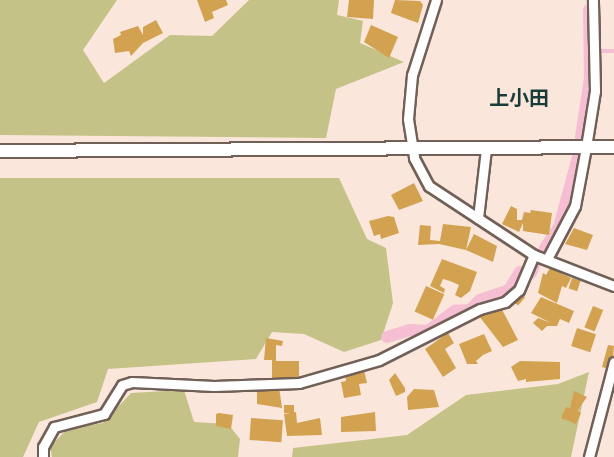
<!DOCTYPE html>
<html>
<head>
<meta charset="utf-8">
<style>
	body { margin:0 }
	#map { position:relative; width:614px; height:457px; overflow:hidden; background:#fae6db; font-family:Lora,"Noto Sans JP",serif }
	div>[style] { position:absolute }
	[style*='--x'] { left:calc(var(--x)*1px); top:calc(var(--y)*1px); width:calc(var(--w)*1px); rotate:calc(var(--a)*1deg) }
	.green>* { inset:0; background:#c4c287 }
	.stream>* { height:4px; margin:-2px; padding:0 2px; transform-origin:2px; border-radius:2px; background:#f5bed3 }
	.canal>* { height:12px; margin:-6px; padding:0 6px; transform-origin:6px; border-radius:6px; background:#f5bed3 }
	.building>* { inset:0; background:#d2a251; transform-origin:0 0 }
	.roads { filter:drop-shadow(2px 0 #716057) drop-shadow(-2px 0 #716057) drop-shadow(0 2px #716057) drop-shadow(0 -2px #716057) }
	.minor>* { height:9px; margin:-4.5px; padding:0 4.5px; transform-origin:4.5px; border-radius:4.5px; background:#fff }
	.tertiary>* { height:12px; margin:-6px; padding:0 6px; transform-origin:6px; border-radius:6px; background:#fff }
	span { translate:-50% -50%; white-space:nowrap; text-align:center; line-height:1.15; -webkit-text-stroke:5px #fae6db; paint-order:stroke }
	.quarter-label { font-size:20px; color:#193c3a; font-weight:700 }
</style>
</head>
<body>
<div id="map">
	<div class="green">
		<div style="clip-path:polygon(0 0,117px 0,83px 50px,104px 83px,170px 35px,212px 36px,249px 0,339px 0,337px 15px,363px 21px,360px 43px,404px 62px,336px 89px,326px 138px,0 135px)"></div>
		<div style="clip-path:polygon(0 178px,339px 178px,367px 239px,386px 248px,393px 303px,381px 340px,344px 352px,304px 334px,272px 332px,256px 359px,108px 369px,97px 402px,39px 422px,23px 457px,0 457px)"></div>
		<div style="clip-path:polygon(589px 372px,571px 457px,292px 457px,293px 448px,407px 435px,466px 395px,558px 384px)"></div>
		<div style="clip-path:polygon(184px 390px,194px 422px,228px 424px,240px 439px,238px 457px,52px 457px,50px 447px,67px 429px,103px 423px,131px 393px)"></div>
	</div>
	<div class="stream">
		<div style="--x:601;--y:51;--w:13;--a:0"></div>
	</div>
	<div class="canal">
		<div style="--x:581;--y:137;--w:60;--a:-81.3"></div>
		<div style="--x:590;--y:78;--w:68;--a:-90.8"></div>
		<div style="--x:545;--y:248;--w:25;--a:-56"></div>
		<div style="--x:559;--y:227;--w:73;--a:-74.8"></div>
		<div style="--x:531;--y:273;--w:11;--a:-68"></div>
		<div style="--x:387;--y:337;--w:24;--a:-17"></div>
		<div style="--x:410;--y:330;--w:18;--a:3"></div>
		<div style="--x:428;--y:331;--w:34;--a:-37"></div>
		<div style="--x:455;--y:311;--w:15;--a:-4"></div>
		<div style="--x:470;--y:310;--w:14;--a:-45"></div>
		<div style="--x:480;--y:300;--w:31;--a:-19"></div>
		<div style="--x:509;--y:290;--w:21;--a:-59"></div>
	</div>
	<div class="building">
		<div style="clip-path:polygon(197px 0,226px 0,228px 5px,212px 12px,214px 18px,205px 22px)"></div>
		<div style="clip-path:polygon(349px 0,374px 0,373px 19px,347px 17px)"></div>
		<div style="clip-path:polygon(395px 0,420px 1px,423px 5px,418px 23px,391px 13px)"></div>
		<div style="clip-path:polygon(156px 20px,163px 33px,143px 43px,131px 56px,129px 51px,115px 53px,113px 39px,121px 35px,120px 32px,138px 26px,143px 35px,143px 27px)"></div>
		<div style="clip-path:polygon(371px 25px,398px 37px,389px 58px,364px 42px)"></div>
		<div style="clip-path:polygon(414px 183px,423px 201px,399px 210px,391px 195px)"></div>
		<div style="clip-path:polygon(511px 206px,517px 209px,517px 220px,522px 220px,524px 212px,530px 213px,531px 210px,552px 213px,549px 235px,523px 231px,523px 223px,519px 232px,502px 224px)"></div>
		<div style="clip-path:polygon(388px 216px,394px 217px,399px 233px,381px 239px,380px 234px,374px 236px,369px 221px)"></div>
		<div style="clip-path:polygon(443px 224px,471px 227px,466px 250px,474px 234px,497px 246px,493px 262px,466px 250px,439px 244px,418px 245px,420px 225px,431px 226px,430px 240px,440px 241px)"></div>
		<div style="clip-path:polygon(574px 228px,593px 235px,587px 250px,565px 244px)"></div>
		<div style="clip-path:polygon(442px 259px,477px 272px,470px 291px,461px 298px,455px 295px,459px 285px,450px 281px,443px 279px,440px 286px,445px 289px,444px 293px,430px 286px)"></div>
		<div style="clip-path:polygon(550px 268px,571px 278px,566px 288px,562px 286px,557px 303px,538px 293px,543px 273px,546px 275px)"></div>
		<div style="left:572px;top:278px;width:9px;height:11px;rotate:18deg"></div>
		<div style="left:426px;top:286px;width:20px;height:28px;rotate:24deg"></div>
		<div style="left:519px;top:292px;width:8px;height:11px;rotate:40deg"></div>
		<div style="clip-path:polygon(541px 297px,574px 311px,569px 323px,560px 319px,557px 326px,547px 326px,542px 331px,533px 323px,538px 318px,551px 323px,531px 313px)"></div>
		<div style="clip-path:polygon(499px 304px,518px 340px,503px 347px,479px 316px)"></div>
		<div style="left:593px;top:306px;width:11px;height:23px;rotate:22deg"></div>
		<div style="left:577px;top:328px;width:20px;height:19px;rotate:18deg"></div>
		<div style="clip-path:polygon(448px 333px,454px 343px,445px 349px,456px 368px,443px 377px,425px 349px)"></div>
		<div style="clip-path:polygon(484px 334px,492px 351px,483px 355px,476px 361px,478px 364px,467px 364px,459px 344px)"></div>
		<div style="clip-path:polygon(266px 338px,283px 341px,282px 346px,276px 345px,276px 361px,299px 361px,299px 380px,272px 380px,272px 360px,264px 360px)"></div>
		<div style="clip-path:polygon(608px 345px,614px 346px,612px 370px,602px 367px)"></div>
		<div style="clip-path:polygon(520px 361px,560px 362px,560px 379px,526px 382px,526px 374px,526px 379px,518px 381px,511px 367px)"></div>
		<div style="clip-path:polygon(364px 370px,367px 383px,359px 384px,361px 395px,344px 398px,341px 382px,346px 381px,345px 373px)"></div>
		<div style="clip-path:polygon(395px 373px,405px 388px,405px 392px,396px 396px,389px 380px)"></div>
		<div style="clip-path:polygon(257px 387px,279px 387px,282px 408px,257px 404px)"></div>
		<div style="clip-path:polygon(414px 389px,434px 390px,439px 407px,408px 410px,407px 397px)"></div>
		<div style="clip-path:polygon(574px 391px,587px 397px,577px 411px,581px 413px,576px 424px,561px 418px,566px 407px,570px 408px)"></div>
		<div style="left:284px;top:405px;width:10px;height:8px"></div>
		<div style="clip-path:polygon(296px 412px,297px 423px,320px 418px,322px 435px,287px 436px,284px 414px)"></div>
		<div style="clip-path:polygon(375px 412px,376px 431px,341px 432px,341px 417px)"></div>
		<div style="clip-path:polygon(219px 413px,233px 415px,231px 429px,216px 426px,216px 414px)"></div>
		<div style="left:251px;top:418px;width:32px;height:22px;rotate:4deg"></div>
	</div>
	<div class="roads">
		<div class="minor">
			<div style="--x:436;--y:0;--w:79;--a:107.7"></div>
			<div style="--x:412;--y:75;--w:44;--a:95.2"></div>
			<div style="--x:408;--y:119;--w:39;--a:81"></div>
			<div style="--x:414;--y:158;--w:32;--a:62"></div>
			<div style="--x:429;--y:186;--w:126;--a:33.3"></div>
			<div style="--x:534;--y:255;--w:86;--a:21.2"></div>
			<div style="--x:478;--y:218;--w:69;--a:-83.4"></div>
			<div style="--x:547;--y:259;--w:60;--a:-62.2"></div>
			<div style="--x:575;--y:206;--w:60;--a:-79.4"></div>
			<div style="--x:586;--y:147;--w:57;--a:-80.9"></div>
			<div style="--x:595;--y:91;--w:91;--a:-91.3"></div>
			<div style="--x:43;--y:457;--w:10;--a:-90"></div>
			<div style="--x:43;--y:447;--w:23;--a:-61"></div>
			<div style="--x:54;--y:427;--w:52;--a:-14.6"></div>
			<div style="--x:104;--y:414;--w:34;--a:-58"></div>
			<div style="--x:122;--y:385;--w:10;--a:-17"></div>
			<div style="--x:132;--y:382;--w:82;--a:2.8"></div>
			<div style="--x:214;--y:386;--w:85;--a:-2"></div>
			<div style="--x:299;--y:383;--w:83;--a:-16"></div>
			<div style="--x:379;--y:360;--w:113;--a:-26.8"></div>
			<div style="--x:480;--y:309;--w:26;--a:-16"></div>
			<div style="--x:505;--y:302;--w:18;--a:-41"></div>
			<div style="--x:519;--y:290;--w:38;--a:-67"></div>
			<div style="--x:589;--y:457;--w:98;--a:-75.3"></div>
		</div>
		<div class="tertiary">
			<div style="--x:0;--y:151;--w:614;--a:-0.37"></div>
		</div>
	</div>
	<div class="quarter-label">
		<span style="left:519px;top:97px">上小田</span>
	</div>
</div>
</body>
</html>
